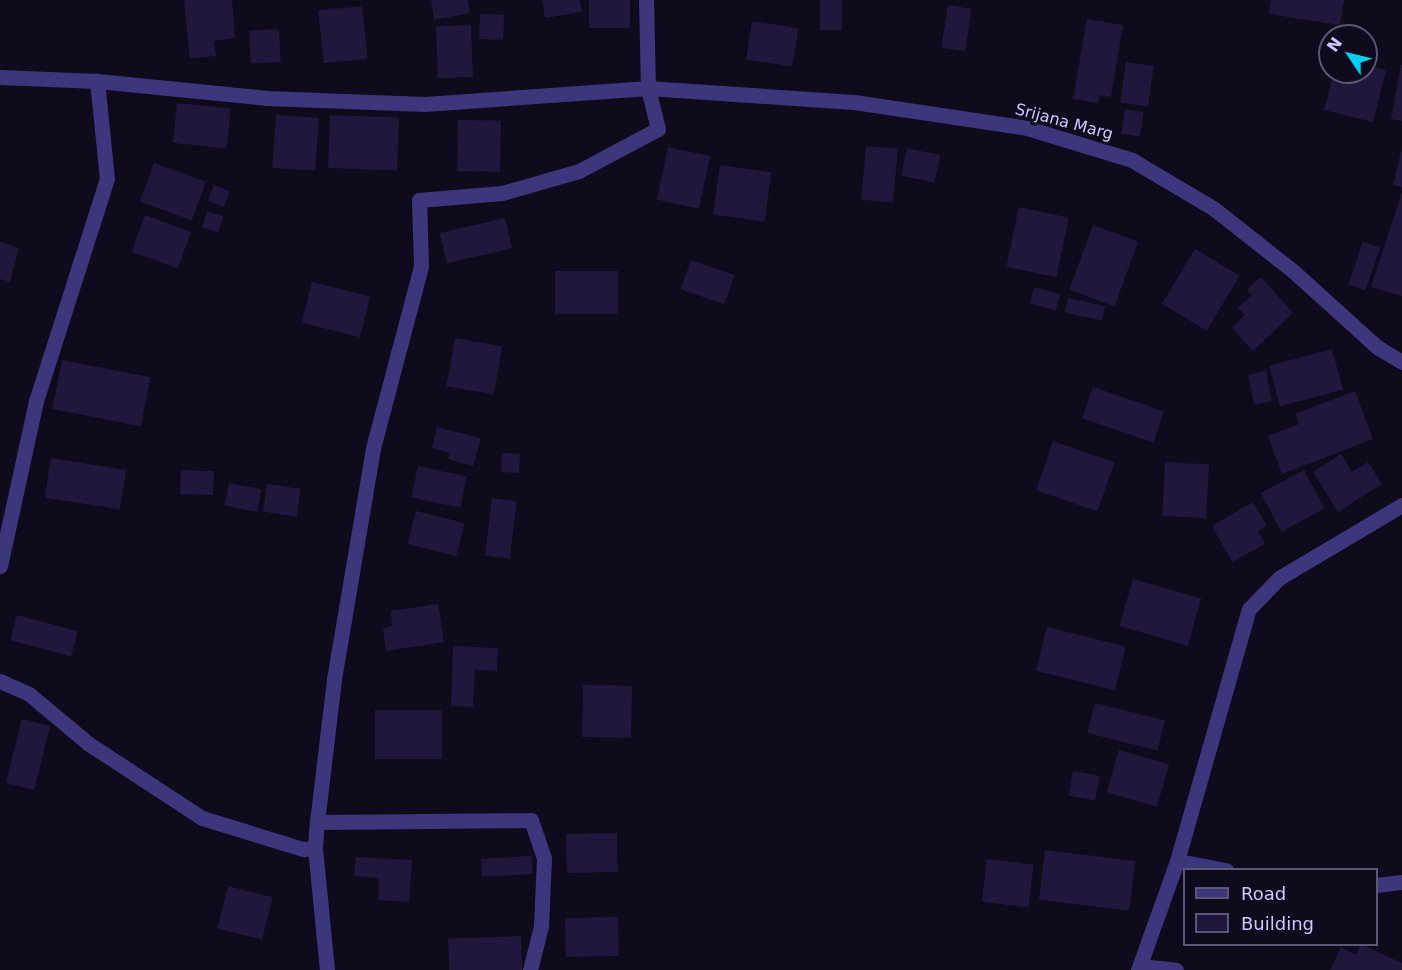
<!DOCTYPE html>
<html>
<head>
<meta charset="utf-8">
<style>
	body { margin:0 }
	#map { position:relative; width:1402px; height:970px; overflow:hidden; background:#0f0b1c; font-family:"DejaVu Sans",sans-serif }
	div>[style] { position:absolute }
	[style*='--x'] { left:calc(var(--x)*1px); top:calc(var(--y)*1px); width:calc(var(--w)*1px); rotate:calc(var(--a)*1deg) }
	.building>* { inset:0; background:#21173d; transform-origin:0 0 }
	.minor>* { height:15px; margin:-7.5px; padding:0 7.5px; transform-origin:7.5px; border-radius:7.5px; background:#3c367c }
	span { translate:-50% -50%; white-space:nowrap; text-align:center; line-height:1.15; -webkit-text-stroke:6px #0f0b1c; paint-order:stroke }
	.street-label { font-size:16px; color:#cfc6ff }
	.legend { position:absolute; left:1183px; top:868px; width:195px; height:78px; box-sizing:border-box; background:#0f0b1c; border:2px solid #5c5677; margin:0; padding:8px 10px; list-style:none; font-size:18px; color:#cfc6ff }
	.legend li { display:flex; align-items:center; gap:12px; height:30px }
	.legend b { width:30px; border:2px solid #5c5677 }
	.north { position:absolute; left:1318px; top:24px; width:60px; height:60px; box-sizing:border-box; background:#0f0b1c; border:2px solid #5c5677; border-radius:50%; rotate:305deg; font-size:16px; font-weight:700; line-height:24px; text-align:center; color:#cfc6ff }
	.north::after { content:''; display:block; margin:auto; width:21px; height:27px; background:#00cff1; clip-path:polygon(50% 0,100% 100%,50% 72%,0 100%) }
</style>
</head>
<body>
<div id="map">
	<div class="building">
		<div style="clip-path:polygon(184px 0,232px 0,235px 38px,214px 41px,216px 56px,190px 59px)"></div>
		<div style="clip-path:polygon(431px 0,468px 0,470px 13px,434px 20px)"></div>
		<div style="clip-path:polygon(542px 0,580px 0,582px 12px,545px 18px)"></div>
		<div style="left:589px;top:0;width:41px;height:28px"></div>
		<div style="left:820px;top:0;width:22px;height:30px"></div>
		<div style="clip-path:polygon(1271px 0,1344px 0,1340px 25px,1269px 14px)"></div>
		<div style="left:948px;top:5px;width:24px;height:43px;rotate:9deg"></div>
		<div style="left:362px;top:6px;width:53px;height:44px;rotate:84deg"></div>
		<div style="left:480px;top:14px;width:24px;height:25px;rotate:2deg"></div>
		<div style="clip-path:polygon(1087px 19px,1123px 25px,1111px 97px,1100px 95px,1098px 103px,1073px 99px)"></div>
		<div style="left:752px;top:21px;width:47px;height:39px;rotate:9deg"></div>
		<div style="left:471px;top:25px;width:52px;height:35px;rotate:88deg"></div>
		<div style="left:279px;top:29px;width:33px;height:30px;rotate:87deg"></div>
		<div style="left:1126px;top:62px;width:28px;height:41px;rotate:8deg"></div>
		<div style="clip-path:polygon(1366px 65px,1386px 70px,1373px 122px,1324px 110px,1334px 72px,1366px 72px)"></div>
		<div style="clip-path:polygon(1401px 65px,1402px 65px,1402px 121px,1391px 119px)"></div>
		<div style="left:177px;top:103px;width:54px;height:40px;rotate:6deg"></div>
		<div style="left:1125px;top:109px;width:19px;height:25px;rotate:9deg"></div>
		<div style="left:276px;top:115px;width:43px;height:53px;rotate:4deg"></div>
		<div style="left:330px;top:115px;width:69px;height:53px;rotate:2deg"></div>
		<div style="left:458px;top:120px;width:43px;height:51px;rotate:1deg"></div>
		<div style="left:866px;top:146px;width:32px;height:54px;rotate:5deg"></div>
		<div style="left:668px;top:147px;width:43px;height:54px;rotate:12deg"></div>
		<div style="left:907px;top:148px;width:34px;height:28px;rotate:12deg"></div>
		<div style="clip-path:polygon(1401px 151px,1402px 152px,1402px 187px,1393px 185px)"></div>
		<div style="left:154px;top:163px;width:55px;height:41px;rotate:20deg"></div>
		<div style="left:720px;top:165px;width:52px;height:50px;rotate:8deg"></div>
		<div style="left:214px;top:185px;width:17px;height:17px;rotate:21deg"></div>
		<div style="clip-path:polygon(1402px 192px,1402px 296px,1371px 287px)"></div>
		<div style="left:1019px;top:207px;width:51px;height:61px;rotate:12deg"></div>
		<div style="left:207px;top:211px;width:17px;height:17px;rotate:17deg"></div>
		<div style="left:145px;top:215px;width:49px;height:39px;rotate:20deg"></div>
		<div style="left:505px;top:218px;width:31px;height:67px;rotate:77deg"></div>
		<div style="left:1093px;top:225px;width:48px;height:69px;rotate:20deg"></div>
		<div style="clip-path:polygon(0 242px,19px 248px,10px 282px,0 279px)"></div>
		<div style="left:1363px;top:242px;width:18px;height:45px;rotate:19deg"></div>
		<div style="left:1195px;top:249px;width:52px;height:64px;rotate:31deg"></div>
		<div style="left:691px;top:260px;width:46px;height:31px;rotate:19deg"></div>
		<div style="left:555px;top:271px;width:63px;height:43px"></div>
		<div style="clip-path:polygon(1261px 277px,1293px 313px,1253px 351px,1232px 328px,1245px 315px,1238px 307px,1252px 296px,1247px 290px)"></div>
		<div style="left:312px;top:282px;width:60px;height:42px;rotate:14deg"></div>
		<div style="left:1034px;top:287px;width:27px;height:17px;rotate:15deg"></div>
		<div style="left:1068px;top:298px;width:38px;height:15px;rotate:12deg"></div>
		<div style="left:455px;top:338px;width:48px;height:49px;rotate:10deg"></div>
		<div style="left:1332px;top:349px;width:42px;height:65px;rotate:75deg"></div>
		<div style="left:62px;top:360px;width:90px;height:50px;rotate:11deg"></div>
		<div style="left:1266px;top:371px;width:31px;height:18px;rotate:79deg"></div>
		<div style="left:1093px;top:387px;width:75px;height:33px;rotate:19deg"></div>
		<div style="clip-path:polygon(1355px 391px,1373px 439px,1282px 474px,1268px 436px,1299px 424px,1295px 414px)"></div>
		<div style="clip-path:polygon(437px 427px,481px 438px,473px 466px,448px 459px,450px 453px,432px 448px)"></div>
		<div style="left:1053px;top:441px;width:65px;height:52px;rotate:19deg"></div>
		<div style="left:502px;top:453px;width:18px;height:19px;rotate:3deg"></div>
		<div style="clip-path:polygon(1341px 454px,1352px 472px,1368px 462px,1382px 484px,1338px 512px,1313px 472px)"></div>
		<div style="left:51px;top:458px;width:76px;height:40px;rotate:9deg"></div>
		<div style="left:1165px;top:462px;width:44px;height:54px;rotate:3deg"></div>
		<div style="left:418px;top:466px;width:50px;height:32px;rotate:12deg"></div>
		<div style="left:181px;top:470px;width:33px;height:24px;rotate:2deg"></div>
		<div style="left:1304px;top:470px;width:44px;height:49px;rotate:62deg"></div>
		<div style="left:229px;top:483px;width:33px;height:23px;rotate:11deg"></div>
		<div style="left:267px;top:484px;width:34px;height:28px;rotate:8deg"></div>
		<div style="left:492px;top:498px;width:25px;height:58px;rotate:7deg"></div>
		<div style="clip-path:polygon(1253px 502px,1267px 526px,1258px 531px,1265px 544px,1232px 562px,1212px 526px)"></div>
		<div style="left:416px;top:511px;width:50px;height:34px;rotate:14deg"></div>
		<div style="left:1133px;top:579px;width:71px;height:49px;rotate:16deg"></div>
		<div style="clip-path:polygon(438px 604px,444px 642px,386px 651px,383px 628px,392px 626px,391px 611px)"></div>
		<div style="left:17px;top:615px;width:63px;height:26px;rotate:15deg"></div>
		<div style="left:1047px;top:627px;width:81px;height:45px;rotate:14deg"></div>
		<div style="clip-path:polygon(453px 646px,498px 648px,497px 671px,475px 670px,473px 707px,451px 706px)"></div>
		<div style="left:583px;top:685px;width:49px;height:52px;rotate:1deg"></div>
		<div style="left:1095px;top:703px;width:72px;height:31px;rotate:14deg"></div>
		<div style="left:442px;top:710px;width:49px;height:67px;rotate:90deg"></div>
		<div style="left:22px;top:719px;width:29px;height:66px;rotate:14deg"></div>
		<div style="left:1119px;top:750px;width:52px;height:44px;rotate:16deg"></div>
		<div style="left:1073px;top:771px;width:27px;height:25px;rotate:10deg"></div>
		<div style="left:617px;top:833px;width:39px;height:51px;rotate:89deg"></div>
		<div style="left:1045px;top:850px;width:91px;height:50px;rotate:7deg"></div>
		<div style="left:532px;top:856px;width:18px;height:51px;rotate:87deg"></div>
		<div style="clip-path:polygon(356px 857px,412px 860px,409px 902px,378px 900px,379px 878px,354px 876px)"></div>
		<div style="left:987px;top:859px;width:47px;height:43px;rotate:7deg"></div>
		<div style="left:228px;top:886px;width:46px;height:44px;rotate:14deg"></div>
		<div style="left:618px;top:917px;width:39px;height:53px;rotate:89deg"></div>
		<div style="left:521px;top:936px;width:34px;height:73px;rotate:88deg"></div>
		<div style="clip-path:polygon(1361px 944px,1402px 963px,1402px 970px,1330px 970px,1341px 947px,1356px 955px)"></div>
	</div>
	<div class="minor">
		<div style="--x:0;--y:77;--w:97;--a:2.4"></div>
		<div style="--x:97;--y:81;--w:170;--a:5.7"></div>
		<div style="--x:266;--y:98;--w:159;--a:2.2"></div>
		<div style="--x:425;--y:104;--w:224;--a:-4.1"></div>
		<div style="--x:648;--y:88;--w:206;--a:3.9"></div>
		<div style="--x:854;--y:102;--w:175;--a:8.5"></div>
		<div style="--x:1027;--y:128;--w:110;--a:16.9"></div>
		<div style="--x:1132;--y:160;--w:94;--a:30.7"></div>
		<div style="--x:1213;--y:208;--w:102;--a:38.2"></div>
		<div style="--x:1293;--y:271;--w:113;--a:42.1"></div>
		<div style="--x:1377;--y:347;--w:29;--a:31"></div>
		<div style="--x:0;--y:566;--w:169;--a:-77.7"></div>
		<div style="--x:36;--y:401;--w:233;--a:-72.3"></div>
		<div style="--x:107;--y:179;--w:99;--a:-95.8"></div>
		<div style="--x:0;--y:681;--w:32;--a:24"></div>
		<div style="--x:29;--y:694;--w:78;--a:39.8"></div>
		<div style="--x:89;--y:744;--w:135;--a:33.2"></div>
		<div style="--x:202;--y:818;--w:106;--a:17.1"></div>
		<div style="--x:303;--y:849;--w:12;--a:-5"></div>
		<div style="--x:317;--y:822;--w:214;--a:-0.5"></div>
		<div style="--x:531;--y:820;--w:40;--a:71.1"></div>
		<div style="--x:544;--y:858;--w:68;--a:92.5"></div>
		<div style="--x:541;--y:926;--w:45;--a:104"></div>
		<div style="--x:1177;--y:861;--w:50;--a:10.4"></div>
		<div style="--x:1376;--y:885;--w:26;--a:-7"></div>
		<div style="--x:1140;--y:966;--w:36;--a:6"></div>
		<div style="--x:327;--y:970;--w:123;--a:-95.6"></div>
		<div style="--x:315;--y:848;--w:26;--a:-86"></div>
		<div style="--x:317;--y:822;--w:144;--a:-83.2"></div>
		<div style="--x:334;--y:679;--w:234;--a:-80.4"></div>
		<div style="--x:373;--y:448;--w:188;--a:-75.2"></div>
		<div style="--x:421;--y:266;--w:66;--a:-91.7"></div>
		<div style="--x:419;--y:200;--w:83;--a:-4.8"></div>
		<div style="--x:502;--y:193;--w:80;--a:-15.9"></div>
		<div style="--x:579;--y:171;--w:89;--a:-28"></div>
		<div style="--x:658;--y:129;--w:42;--a:-103.7"></div>
		<div style="--x:648;--y:88;--w:88;--a:-91.3"></div>
		<div style="--x:1138;--y:970;--w:116;--a:-70.3"></div>
		<div style="--x:1177;--y:861;--w:262;--a:-74.1"></div>
		<div style="--x:1249;--y:609;--w:43;--a:-45.9"></div>
		<div style="--x:1279;--y:578;--w:143;--a:-30.7"></div>
	</div>
	<div class="street-label">
		<span style="left:1064px;top:122px;rotate:15deg">Srijana Marg</span>
	</div>
	<ul class="legend">
	<li><b style="height:8px;background:#3c367c"></b>Road</li>
	<li><b style="height:16px;background:#21173d"></b>Building</li>
	</ul>
	<div class="north">N</div>
</div>
</body>
</html>
